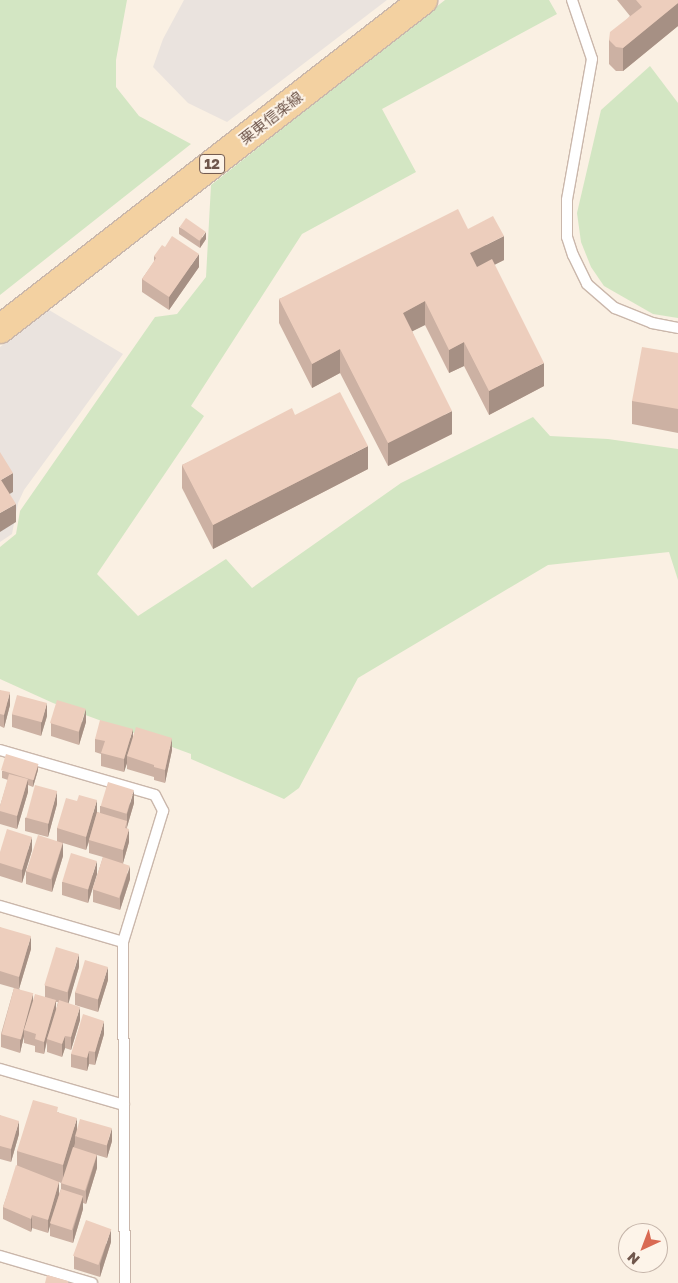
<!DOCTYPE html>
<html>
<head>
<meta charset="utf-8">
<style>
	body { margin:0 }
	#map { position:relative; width:678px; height:1283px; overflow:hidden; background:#faf0e3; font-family:"Golos Text","Noto Sans JP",sans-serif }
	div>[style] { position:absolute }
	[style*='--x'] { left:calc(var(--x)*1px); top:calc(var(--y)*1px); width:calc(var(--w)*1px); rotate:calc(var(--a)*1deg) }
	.industrial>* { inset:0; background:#eae3de }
	.green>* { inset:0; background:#d3e6c3 }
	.roads { filter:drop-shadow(1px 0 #cab7ab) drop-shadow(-1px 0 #cab7ab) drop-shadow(0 1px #cab7ab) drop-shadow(0 -1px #cab7ab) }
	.service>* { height:10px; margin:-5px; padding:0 5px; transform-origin:5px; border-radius:5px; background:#fff }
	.primary>* { height:28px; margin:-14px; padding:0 14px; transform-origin:14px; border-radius:14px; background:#f3d1a1 }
	.wall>* { inset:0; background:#ccb1a3 }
	.shaded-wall>* { inset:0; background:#a69084 }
	.building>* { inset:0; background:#edcebd; transform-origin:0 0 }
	span { translate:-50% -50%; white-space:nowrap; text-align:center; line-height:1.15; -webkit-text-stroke:4px #fdf4e9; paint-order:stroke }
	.shield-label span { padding:1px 4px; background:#fdf4e9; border:1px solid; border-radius:4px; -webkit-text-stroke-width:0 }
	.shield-label { font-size:14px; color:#70574c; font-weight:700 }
	.street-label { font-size:15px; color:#70574c }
	.north { position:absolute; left:618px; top:1223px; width:50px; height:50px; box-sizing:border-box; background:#fdf4e9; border:1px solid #c5b5aa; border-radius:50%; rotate:223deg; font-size:14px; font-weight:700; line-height:20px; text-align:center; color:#70574c }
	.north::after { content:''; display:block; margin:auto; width:18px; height:22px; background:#d96a53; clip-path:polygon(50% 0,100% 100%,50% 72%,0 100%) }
</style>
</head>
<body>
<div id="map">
	<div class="industrial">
		<div style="clip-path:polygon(184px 0,387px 0,227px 122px,188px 103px,153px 67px,163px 39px)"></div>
		<div style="clip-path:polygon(49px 310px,123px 354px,24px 490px,18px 503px,12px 534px,0 542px,0 347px)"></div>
	</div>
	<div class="green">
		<div style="clip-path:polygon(0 0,127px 0,116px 60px,116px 87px,139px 116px,191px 144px,0 295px)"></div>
		<div style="clip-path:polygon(445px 0,549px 0,557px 14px,382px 109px,416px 172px,302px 234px,191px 406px,204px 416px,97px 574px,138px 616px,226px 559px,252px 588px,401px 483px,533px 417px,550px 436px,608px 439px,678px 449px,678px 580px,669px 552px,548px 565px,358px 678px,299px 788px,284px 799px,191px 759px,191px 754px,53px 703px,0 679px,0 547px,16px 534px,20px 511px,155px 317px,177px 314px,206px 277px,211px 185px)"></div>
		<div style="clip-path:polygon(650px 66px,678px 103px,678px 318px,653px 314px,604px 286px,591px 267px,581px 242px,577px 213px,601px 110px)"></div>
	</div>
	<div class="roads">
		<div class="service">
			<div style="--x:572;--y:0;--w:62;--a:71.3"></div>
			<div style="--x:592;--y:59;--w:143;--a:100.1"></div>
			<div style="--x:567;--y:200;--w:37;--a:90"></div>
			<div style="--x:567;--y:237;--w:19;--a:72"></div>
			<div style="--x:573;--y:255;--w:32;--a:64"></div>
			<div style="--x:587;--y:284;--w:37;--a:41"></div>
			<div style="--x:615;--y:308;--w:40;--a:22"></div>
			<div style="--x:652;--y:323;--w:26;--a:11"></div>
			<div style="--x:0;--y:750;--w:161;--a:16.2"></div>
			<div style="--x:155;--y:795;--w:18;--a:63"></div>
			<div style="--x:163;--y:811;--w:137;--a:107"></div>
			<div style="--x:123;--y:942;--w:341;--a:89.7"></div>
			<div style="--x:0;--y:906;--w:128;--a:16.3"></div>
			<div style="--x:0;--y:1069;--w:129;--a:16.2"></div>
			<div style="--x:0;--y:1256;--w:96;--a:16.4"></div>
		</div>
		<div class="primary">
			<div style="--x:0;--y:329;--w:536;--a:-37.87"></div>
		</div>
	</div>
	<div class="wall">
		<div style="clip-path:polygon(617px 0,678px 0,678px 26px,623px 71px,616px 71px,609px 64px,609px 40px,630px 16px)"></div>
		<div style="clip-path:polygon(179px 227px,206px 239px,200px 248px,179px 234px)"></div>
		<div style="clip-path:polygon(468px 229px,504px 260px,494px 265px,544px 386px,489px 415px,464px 366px,449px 373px,425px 325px,412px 331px,452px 434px,388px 466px,340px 373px,312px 388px,279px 323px,279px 299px)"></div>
		<div style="clip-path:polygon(154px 256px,199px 267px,169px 310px,142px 292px,142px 279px,154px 262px)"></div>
		<div style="clip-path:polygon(678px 353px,678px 433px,632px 424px,632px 401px)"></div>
		<div style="clip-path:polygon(295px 415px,368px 469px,213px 549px,182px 488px,182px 465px)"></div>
		<div style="clip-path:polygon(0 690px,10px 705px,4px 728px,0 726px)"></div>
		<div style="clip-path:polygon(12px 714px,47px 716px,41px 736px,12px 727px)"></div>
		<div style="clip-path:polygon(86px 722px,79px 745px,51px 736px,51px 723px)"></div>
		<div style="clip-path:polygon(133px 738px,172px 750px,165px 783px,154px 780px,154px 777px,127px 769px,127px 763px,124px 772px,101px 766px,101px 754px,95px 752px,95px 739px)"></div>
		<div style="clip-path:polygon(38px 770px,33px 787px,28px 785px,28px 792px,17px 829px,0 824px,0 806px,8px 780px,2px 778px,2px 771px)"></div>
		<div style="clip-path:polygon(134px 803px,127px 827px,129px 842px,123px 863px,130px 879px,120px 910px,93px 902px,93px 889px,103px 857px,89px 853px,89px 842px,86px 850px,63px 843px,63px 856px,52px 892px,26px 884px,26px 871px,57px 841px,57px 828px,97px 812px,100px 813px,100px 806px)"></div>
		<div style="clip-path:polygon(57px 804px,48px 837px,25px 831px,25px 818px)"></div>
		<div style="clip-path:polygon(32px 850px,22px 883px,0 876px,0 852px)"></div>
		<div style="clip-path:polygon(97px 874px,88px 903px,62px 895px,62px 882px)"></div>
		<div style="clip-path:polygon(evenodd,0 927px,31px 949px,19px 989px,33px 1001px,45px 997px,45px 985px,79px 967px,68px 1003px,80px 1020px,71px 1050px,65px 1048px,62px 1057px,47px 1052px,47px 1042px,44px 1054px,35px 1052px,35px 1046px,24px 1043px,24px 1036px,20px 1053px,1px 1047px,1px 1034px,14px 988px,0 984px,0 927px,56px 1002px,58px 1002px,56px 1010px,56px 1002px)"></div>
		<div style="clip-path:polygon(108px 980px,98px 1012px,75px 1005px,75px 992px)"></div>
		<div style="clip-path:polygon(104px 1034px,95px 1065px,89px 1064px,87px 1071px,71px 1067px,71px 1054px)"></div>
		<div style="clip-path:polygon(evenodd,58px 1112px,77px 1129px,112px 1141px,107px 1158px,97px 1155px,97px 1168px,86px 1204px,83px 1203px,83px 1209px,73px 1243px,50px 1236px,50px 1224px,48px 1233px,32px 1228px,31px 1232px,3px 1219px,3px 1207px,17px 1166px,17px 1151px,58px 1112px,59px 1182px,61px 1183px,61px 1189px,59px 1194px,59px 1182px)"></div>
		<div style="clip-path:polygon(0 1115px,19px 1134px,11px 1162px,0 1159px)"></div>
		<div style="clip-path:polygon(111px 1242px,100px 1277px,74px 1269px,74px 1256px)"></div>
	</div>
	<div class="shaded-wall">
		<div style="clip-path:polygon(678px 3px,678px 26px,623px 71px,623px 48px)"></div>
		<div style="clip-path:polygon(206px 232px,206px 239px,200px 248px,200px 241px)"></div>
		<div style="clip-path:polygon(504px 236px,504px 260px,470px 277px,470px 253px)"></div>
		<div style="clip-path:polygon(199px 254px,199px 267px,169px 310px,169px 297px)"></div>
		<div style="clip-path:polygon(425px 301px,425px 325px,403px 336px,403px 313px)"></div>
		<div style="clip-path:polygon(464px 342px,464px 366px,449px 373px,449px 350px)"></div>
		<div style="clip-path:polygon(340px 349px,340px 373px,312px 388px,312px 364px)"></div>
		<div style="clip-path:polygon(544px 363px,544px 386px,489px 415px,489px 391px)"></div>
		<div style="clip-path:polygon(452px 411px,452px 434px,388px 466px,388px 443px)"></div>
		<div style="clip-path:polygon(368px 446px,368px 469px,213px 549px,213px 525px)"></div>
		<div style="clip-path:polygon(13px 473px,13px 492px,1px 499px,1px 480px)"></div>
		<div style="clip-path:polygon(16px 504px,16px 522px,0 532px,0 513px)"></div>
		<div style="clip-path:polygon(10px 692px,10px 705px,4px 728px,4px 715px)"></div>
		<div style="clip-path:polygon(47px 703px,47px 716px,41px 736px,41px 723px)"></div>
		<div style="clip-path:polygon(86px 709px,86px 722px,79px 745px,79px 732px)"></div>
		<div style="clip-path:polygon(133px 729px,133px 742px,127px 756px,127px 763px,124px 772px,124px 759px)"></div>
		<div style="clip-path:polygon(172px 738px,172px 750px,165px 783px,165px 770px)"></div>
		<div style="clip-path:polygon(38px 764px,38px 770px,33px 787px,33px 780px)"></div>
		<div style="clip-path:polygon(28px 779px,28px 792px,17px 829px,17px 816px)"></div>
		<div style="clip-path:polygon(134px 790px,134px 803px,127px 827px,127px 814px)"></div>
		<div style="clip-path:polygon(57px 791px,57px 804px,48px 837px,48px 824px)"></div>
		<div style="clip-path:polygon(97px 800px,97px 813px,86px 850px,86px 837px)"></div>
		<div style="clip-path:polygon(129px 829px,129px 842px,123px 863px,123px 850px)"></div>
		<div style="clip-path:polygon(32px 837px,32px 850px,22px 883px,22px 870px)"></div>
		<div style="clip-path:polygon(63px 843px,63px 856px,52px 892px,52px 879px)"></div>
		<div style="clip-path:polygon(97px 861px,97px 874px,88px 903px,88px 890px)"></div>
		<div style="clip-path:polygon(130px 866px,130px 879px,120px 910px,120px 897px)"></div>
		<div style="clip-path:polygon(31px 936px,31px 949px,19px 989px,19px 977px)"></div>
		<div style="clip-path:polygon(79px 954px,79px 967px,68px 1005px,68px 992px)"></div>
		<div style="clip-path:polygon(108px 967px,108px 980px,98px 1012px,98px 999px)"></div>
		<div style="clip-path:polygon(33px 993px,33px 1006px,24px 1030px,24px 1036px,20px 1053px,20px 1040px)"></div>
		<div style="clip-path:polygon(56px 1000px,56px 1013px,47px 1039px,44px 1054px,44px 1042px)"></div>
		<div style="clip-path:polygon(80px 1007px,80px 1020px,71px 1050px,71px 1037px)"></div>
		<div style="clip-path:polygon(104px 1021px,104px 1034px,95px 1065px,95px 1052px)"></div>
		<div style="clip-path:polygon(65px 1036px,65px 1048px,62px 1057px,62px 1044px)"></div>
		<div style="clip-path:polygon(89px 1051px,89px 1064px,87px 1071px,87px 1058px)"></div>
		<div style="clip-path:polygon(77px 1118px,77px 1137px,75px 1136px,75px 1143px,63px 1184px,63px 1165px)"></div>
		<div style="clip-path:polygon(19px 1121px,19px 1134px,11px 1162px,11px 1149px)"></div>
		<div style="clip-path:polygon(112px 1128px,112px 1141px,107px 1158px,107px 1145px)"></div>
		<div style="clip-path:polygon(97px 1155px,97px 1168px,86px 1204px,86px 1191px)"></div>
		<div style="clip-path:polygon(59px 1182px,59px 1195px,48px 1233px,48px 1220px)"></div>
		<div style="clip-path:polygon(83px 1196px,83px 1209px,73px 1243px,73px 1230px)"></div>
		<div style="clip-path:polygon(32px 1215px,32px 1228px,31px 1232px,31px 1219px)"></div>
		<div style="clip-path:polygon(111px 1229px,111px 1242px,100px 1277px,100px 1264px)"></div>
	</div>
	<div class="building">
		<div style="clip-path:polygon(636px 0,678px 0,678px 3px,623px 48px,616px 47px,609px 40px,610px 32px,642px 7px)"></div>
		<div style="clip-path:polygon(458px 209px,468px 229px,493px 216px,504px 236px,470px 253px,477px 267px,492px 259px,544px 363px,489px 391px,464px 342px,449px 350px,425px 301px,403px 313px,452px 411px,388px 443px,340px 349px,312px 364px,279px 299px)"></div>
		<div style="left:186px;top:218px;width:24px;height:11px;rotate:35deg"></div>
		<div style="clip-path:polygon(172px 236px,199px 254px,169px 297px,142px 279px,156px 258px,154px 256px,162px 245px,165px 247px)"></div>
		<div style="clip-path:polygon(642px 347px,678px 353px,678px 409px,632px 401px)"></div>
		<div style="clip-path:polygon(340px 392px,368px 446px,213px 525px,182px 465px,292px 408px,295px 415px)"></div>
		<div style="clip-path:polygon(0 452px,13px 473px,1px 480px,16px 504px,0 513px)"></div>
		<div style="clip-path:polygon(0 690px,10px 692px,4px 715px,0 714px)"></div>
		<div style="left:17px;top:695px;width:31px;height:20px;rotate:15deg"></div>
		<div style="left:57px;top:700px;width:30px;height:24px;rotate:17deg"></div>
		<div style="clip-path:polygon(100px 720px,133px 729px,124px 759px,101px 753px,105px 741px,95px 739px)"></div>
		<div style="clip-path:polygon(136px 727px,172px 738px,165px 770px,154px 767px,154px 765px,127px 756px)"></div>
		<div style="left:6px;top:754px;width:34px;height:17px;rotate:17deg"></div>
		<div style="clip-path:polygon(9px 774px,28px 779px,17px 816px,0 811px,0 806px)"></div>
		<div style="left:108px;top:782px;width:27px;height:25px;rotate:17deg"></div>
		<div style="left:35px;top:785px;width:23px;height:34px;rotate:15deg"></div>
		<div style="clip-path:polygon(79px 795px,97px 800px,86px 837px,57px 828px,66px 798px,77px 801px)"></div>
		<div style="clip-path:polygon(97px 812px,127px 821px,125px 828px,129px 829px,123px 850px,89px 840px)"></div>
		<div style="clip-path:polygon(7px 829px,32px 837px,22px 870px,0 863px,0 852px)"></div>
		<div style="left:38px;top:835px;width:26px;height:38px;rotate:18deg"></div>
		<div style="left:71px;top:853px;width:27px;height:30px;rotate:17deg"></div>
		<div style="left:103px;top:857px;width:28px;height:34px;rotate:18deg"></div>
		<div style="clip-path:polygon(0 927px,31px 936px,19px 977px,0 971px)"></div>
		<div style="left:56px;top:947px;width:24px;height:40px;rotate:17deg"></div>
		<div style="left:85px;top:960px;width:24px;height:34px;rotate:17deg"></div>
		<div style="left:14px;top:988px;width:20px;height:48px;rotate:15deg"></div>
		<div style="clip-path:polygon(35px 994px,56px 1000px,44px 1042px,35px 1039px,36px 1034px,24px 1030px)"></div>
		<div style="clip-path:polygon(59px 1000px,80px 1007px,71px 1037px,65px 1036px,62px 1044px,47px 1039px)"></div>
		<div style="clip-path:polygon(83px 1014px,104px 1021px,95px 1052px,89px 1051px,87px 1058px,71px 1054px)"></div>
		<div style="clip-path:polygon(33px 1100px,58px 1107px,57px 1112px,77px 1118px,63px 1165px,17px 1151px)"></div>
		<div style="clip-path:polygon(0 1115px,19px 1121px,11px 1149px,0 1146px)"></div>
		<div style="left:80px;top:1119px;width:33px;height:18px;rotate:16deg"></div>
		<div style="left:73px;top:1147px;width:25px;height:38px;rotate:18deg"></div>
		<div style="clip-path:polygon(16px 1165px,59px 1182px,48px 1220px,32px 1215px,31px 1219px,3px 1207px)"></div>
		<div style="left:61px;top:1189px;width:23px;height:36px;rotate:18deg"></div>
		<div style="left:86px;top:1220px;width:27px;height:38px;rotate:20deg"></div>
		<div style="clip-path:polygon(47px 1275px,68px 1281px,68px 1283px,45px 1283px)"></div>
	</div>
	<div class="shield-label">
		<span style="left:212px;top:164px">12</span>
	</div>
	<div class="street-label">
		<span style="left:271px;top:118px;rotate:-38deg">栗東信楽線</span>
	</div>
	<div class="north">N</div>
</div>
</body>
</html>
